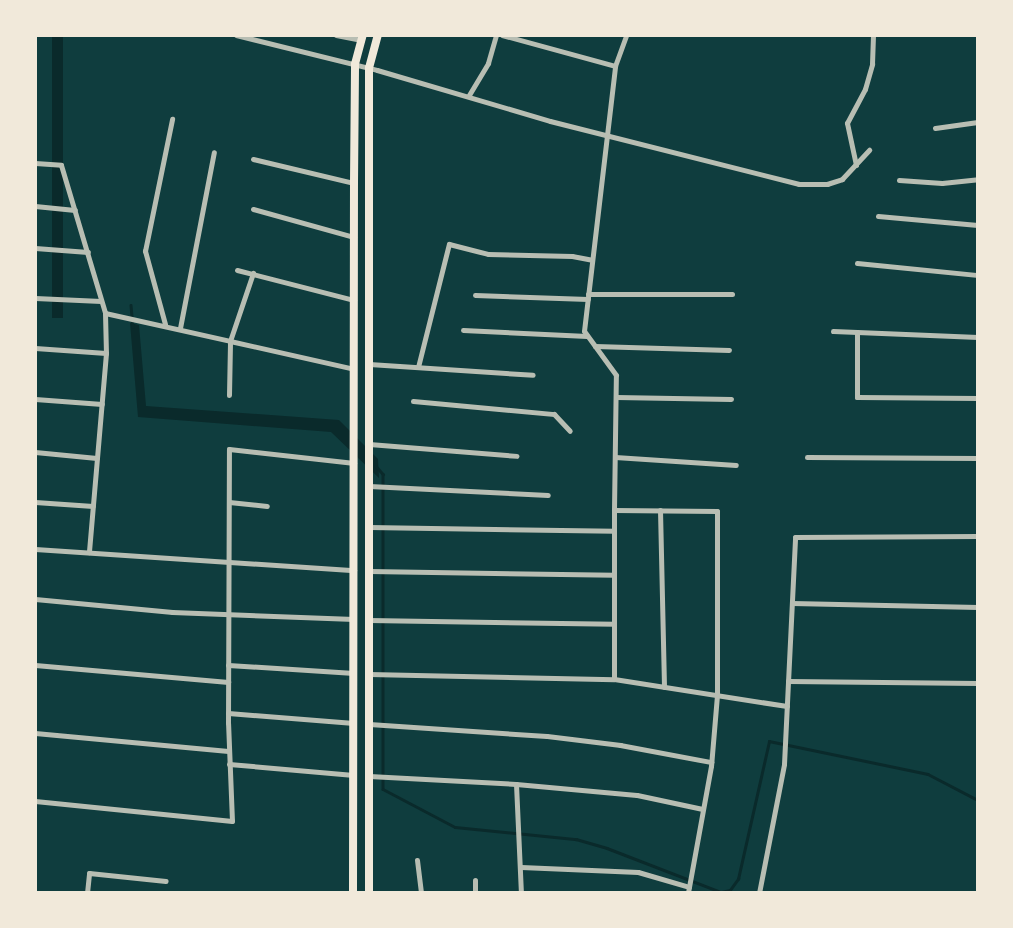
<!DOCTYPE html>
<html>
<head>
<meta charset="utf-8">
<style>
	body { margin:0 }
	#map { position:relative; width:1013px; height:928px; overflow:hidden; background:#0f3d3e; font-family:Jost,sans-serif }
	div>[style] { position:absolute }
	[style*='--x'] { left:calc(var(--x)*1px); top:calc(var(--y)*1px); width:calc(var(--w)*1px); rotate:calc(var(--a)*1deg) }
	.water>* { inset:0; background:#0a2a2b; transform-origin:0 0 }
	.stream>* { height:2.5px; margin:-1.25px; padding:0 1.25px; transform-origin:1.25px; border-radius:1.25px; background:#0a2a2b }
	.minor>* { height:5px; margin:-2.5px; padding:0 2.5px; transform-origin:2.5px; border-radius:2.5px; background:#b8beb3 }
	.secondary>* { height:8px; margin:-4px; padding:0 4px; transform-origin:4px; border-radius:4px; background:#f1e9da }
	span { translate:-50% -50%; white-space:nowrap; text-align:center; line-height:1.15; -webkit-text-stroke:5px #f1e9da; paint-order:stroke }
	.frame { position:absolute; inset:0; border:37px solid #f1e9da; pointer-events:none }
</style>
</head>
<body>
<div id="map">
	<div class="water">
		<div style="left:52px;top:35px;width:11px;height:283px"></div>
		<div style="clip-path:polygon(130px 323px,139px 325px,146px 406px,339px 420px,378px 459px,379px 478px,331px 432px,138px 417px)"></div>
	</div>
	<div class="stream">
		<div style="--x:131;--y:305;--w:22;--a:85"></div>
		<div style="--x:376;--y:466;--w:11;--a:49"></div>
		<div style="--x:383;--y:474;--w:315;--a:90"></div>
		<div style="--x:383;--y:789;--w:81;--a:27.8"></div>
		<div style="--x:455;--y:827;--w:122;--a:5.7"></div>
		<div style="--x:576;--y:839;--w:32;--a:16"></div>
		<div style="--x:607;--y:848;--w:122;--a:21.1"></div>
		<div style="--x:721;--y:892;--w:9;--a:-13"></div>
		<div style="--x:730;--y:890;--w:14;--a:-54"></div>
		<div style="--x:738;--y:879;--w:141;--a:-77.3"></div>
		<div style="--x:769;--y:741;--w:162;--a:11.7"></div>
		<div style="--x:928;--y:774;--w:56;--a:27.5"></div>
	</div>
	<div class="minor">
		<div style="--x:236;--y:35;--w:145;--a:13.9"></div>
		<div style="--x:377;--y:70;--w:180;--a:16.4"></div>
		<div style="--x:550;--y:121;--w:257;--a:14.2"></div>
		<div style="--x:799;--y:184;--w:28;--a:0"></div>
		<div style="--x:827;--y:184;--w:16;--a:-18"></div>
		<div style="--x:842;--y:179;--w:40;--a:-47"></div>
		<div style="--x:336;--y:35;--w:26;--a:11"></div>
		<div style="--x:502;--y:35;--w:117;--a:15.3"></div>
		<div style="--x:469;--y:95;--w:37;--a:-59"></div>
		<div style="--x:488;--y:63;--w:29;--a:-74"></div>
		<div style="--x:935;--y:128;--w:43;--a:-7.9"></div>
		<div style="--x:253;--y:159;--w:104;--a:13.4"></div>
		<div style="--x:35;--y:163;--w:26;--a:4"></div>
		<div style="--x:61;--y:165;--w:154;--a:73.4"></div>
		<div style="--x:105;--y:313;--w:40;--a:88.6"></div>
		<div style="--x:106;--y:353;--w:200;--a:94.9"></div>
		<div style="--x:856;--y:165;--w:43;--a:-102.1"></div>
		<div style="--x:847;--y:123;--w:38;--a:-62"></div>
		<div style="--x:865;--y:89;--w:26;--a:-74"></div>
		<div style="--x:872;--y:64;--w:29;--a:-88"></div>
		<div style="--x:899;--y:180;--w:43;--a:4"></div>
		<div style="--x:942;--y:183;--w:36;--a:-6"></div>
		<div style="--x:35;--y:206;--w:40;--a:5.7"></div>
		<div style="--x:253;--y:209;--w:105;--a:15.5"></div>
		<div style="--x:878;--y:216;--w:100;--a:5.1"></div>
		<div style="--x:35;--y:248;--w:53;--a:4.3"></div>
		<div style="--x:857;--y:263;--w:122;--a:5.7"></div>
		<div style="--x:237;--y:270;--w:121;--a:14.4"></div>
		<div style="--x:588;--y:294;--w:144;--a:0"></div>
		<div style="--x:475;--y:295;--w:113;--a:2"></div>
		<div style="--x:35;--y:298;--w:66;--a:2.6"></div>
		<div style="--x:105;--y:313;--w:128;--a:12.6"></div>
		<div style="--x:230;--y:341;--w:72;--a:-71.3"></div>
		<div style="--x:165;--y:324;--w:76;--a:-105.3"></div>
		<div style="--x:145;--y:251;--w:135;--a:-78.4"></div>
		<div style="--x:180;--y:328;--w:179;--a:-79.1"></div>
		<div style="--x:463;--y:330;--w:124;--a:2.8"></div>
		<div style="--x:833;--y:331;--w:145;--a:2.4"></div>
		<div style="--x:857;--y:332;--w:65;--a:90"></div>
		<div style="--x:857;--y:397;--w:121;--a:0.5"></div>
		<div style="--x:595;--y:346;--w:134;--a:1.7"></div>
		<div style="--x:35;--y:348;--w:71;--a:4"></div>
		<div style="--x:369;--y:364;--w:164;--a:3.8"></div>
		<div style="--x:418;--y:367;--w:127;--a:-75.9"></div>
		<div style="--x:449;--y:244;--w:40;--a:14.4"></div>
		<div style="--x:488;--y:254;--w:84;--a:1.4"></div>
		<div style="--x:572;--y:256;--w:20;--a:11"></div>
		<div style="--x:229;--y:395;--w:54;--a:-88.9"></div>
		<div style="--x:230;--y:341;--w:127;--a:12.7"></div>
		<div style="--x:616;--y:397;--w:115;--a:1"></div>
		<div style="--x:35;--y:399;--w:67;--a:4.3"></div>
		<div style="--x:413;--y:401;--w:142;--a:5.3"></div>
		<div style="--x:554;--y:414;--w:23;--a:47"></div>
		<div style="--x:369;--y:444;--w:148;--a:4.6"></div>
		<div style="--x:35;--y:452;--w:62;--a:5.5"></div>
		<div style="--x:615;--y:457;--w:121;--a:3.8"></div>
		<div style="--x:807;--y:457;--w:171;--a:0.3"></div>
		<div style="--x:369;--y:486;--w:179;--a:2.9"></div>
		<div style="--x:35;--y:502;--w:58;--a:3.9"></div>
		<div style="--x:229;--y:502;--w:38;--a:6"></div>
		<div style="--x:614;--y:510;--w:135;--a:-89.2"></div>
		<div style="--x:616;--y:375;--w:54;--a:-126"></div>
		<div style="--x:584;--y:331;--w:267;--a:-83.3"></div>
		<div style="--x:615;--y:66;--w:33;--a:-70"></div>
		<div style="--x:660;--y:510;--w:177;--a:88.7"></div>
		<div style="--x:369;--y:527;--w:245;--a:0.9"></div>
		<div style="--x:35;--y:549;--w:320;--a:3.8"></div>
		<div style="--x:369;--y:571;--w:245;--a:0.9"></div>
		<div style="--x:35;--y:599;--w:138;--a:5.4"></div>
		<div style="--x:172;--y:612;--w:182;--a:2.2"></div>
		<div style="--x:792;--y:603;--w:186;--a:1.2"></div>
		<div style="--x:369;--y:620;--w:245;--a:0.9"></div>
		<div style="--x:35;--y:665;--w:194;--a:5"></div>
		<div style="--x:228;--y:665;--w:126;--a:3.6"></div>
		<div style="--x:369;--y:674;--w:245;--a:1.2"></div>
		<div style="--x:614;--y:679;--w:175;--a:8.9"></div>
		<div style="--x:614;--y:679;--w:169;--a:-90"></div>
		<div style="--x:614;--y:510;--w:103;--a:0.6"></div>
		<div style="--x:717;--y:511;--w:184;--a:90"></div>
		<div style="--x:717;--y:695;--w:71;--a:94.8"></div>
		<div style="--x:711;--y:766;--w:129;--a:100.3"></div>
		<div style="--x:788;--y:681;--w:190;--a:0.6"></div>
		<div style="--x:228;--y:713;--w:126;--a:4.5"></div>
		<div style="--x:369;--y:724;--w:178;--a:3.9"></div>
		<div style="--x:547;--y:736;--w:74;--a:7"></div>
		<div style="--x:620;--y:745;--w:93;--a:10.6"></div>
		<div style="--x:35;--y:733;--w:194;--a:5.3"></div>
		<div style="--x:229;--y:764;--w:125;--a:5"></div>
		<div style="--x:369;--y:776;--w:147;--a:3.1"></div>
		<div style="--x:516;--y:784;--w:109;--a:87.4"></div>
		<div style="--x:516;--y:784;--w:121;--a:5.2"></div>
		<div style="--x:637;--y:795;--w:67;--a:12"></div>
		<div style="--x:35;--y:801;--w:198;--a:5.8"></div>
		<div style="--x:232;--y:821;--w:98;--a:-92.3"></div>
		<div style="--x:228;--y:723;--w:274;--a:-89.8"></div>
		<div style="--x:229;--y:449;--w:126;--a:6.4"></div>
		<div style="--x:417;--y:860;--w:33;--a:83"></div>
		<div style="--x:521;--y:867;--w:117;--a:2.4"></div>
		<div style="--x:638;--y:872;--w:53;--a:16.4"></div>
		<div style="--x:87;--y:893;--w:20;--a:-84"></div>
		<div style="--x:89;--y:873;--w:77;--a:5.9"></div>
		<div style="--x:475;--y:893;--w:13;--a:-90"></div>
		<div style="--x:759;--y:893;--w:131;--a:-79"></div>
		<div style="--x:784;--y:764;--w:227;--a:-87.2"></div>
		<div style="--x:795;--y:537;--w:183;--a:-0.3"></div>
	</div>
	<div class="secondary">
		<div style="--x:353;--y:893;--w:710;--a:-89.92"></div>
		<div style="--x:354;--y:183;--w:119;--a:-89.5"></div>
		<div style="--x:355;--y:64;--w:30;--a:-75"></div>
		<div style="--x:369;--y:893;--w:825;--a:-90"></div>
		<div style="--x:369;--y:68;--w:34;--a:-75"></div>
	</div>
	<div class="frame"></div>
</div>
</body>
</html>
